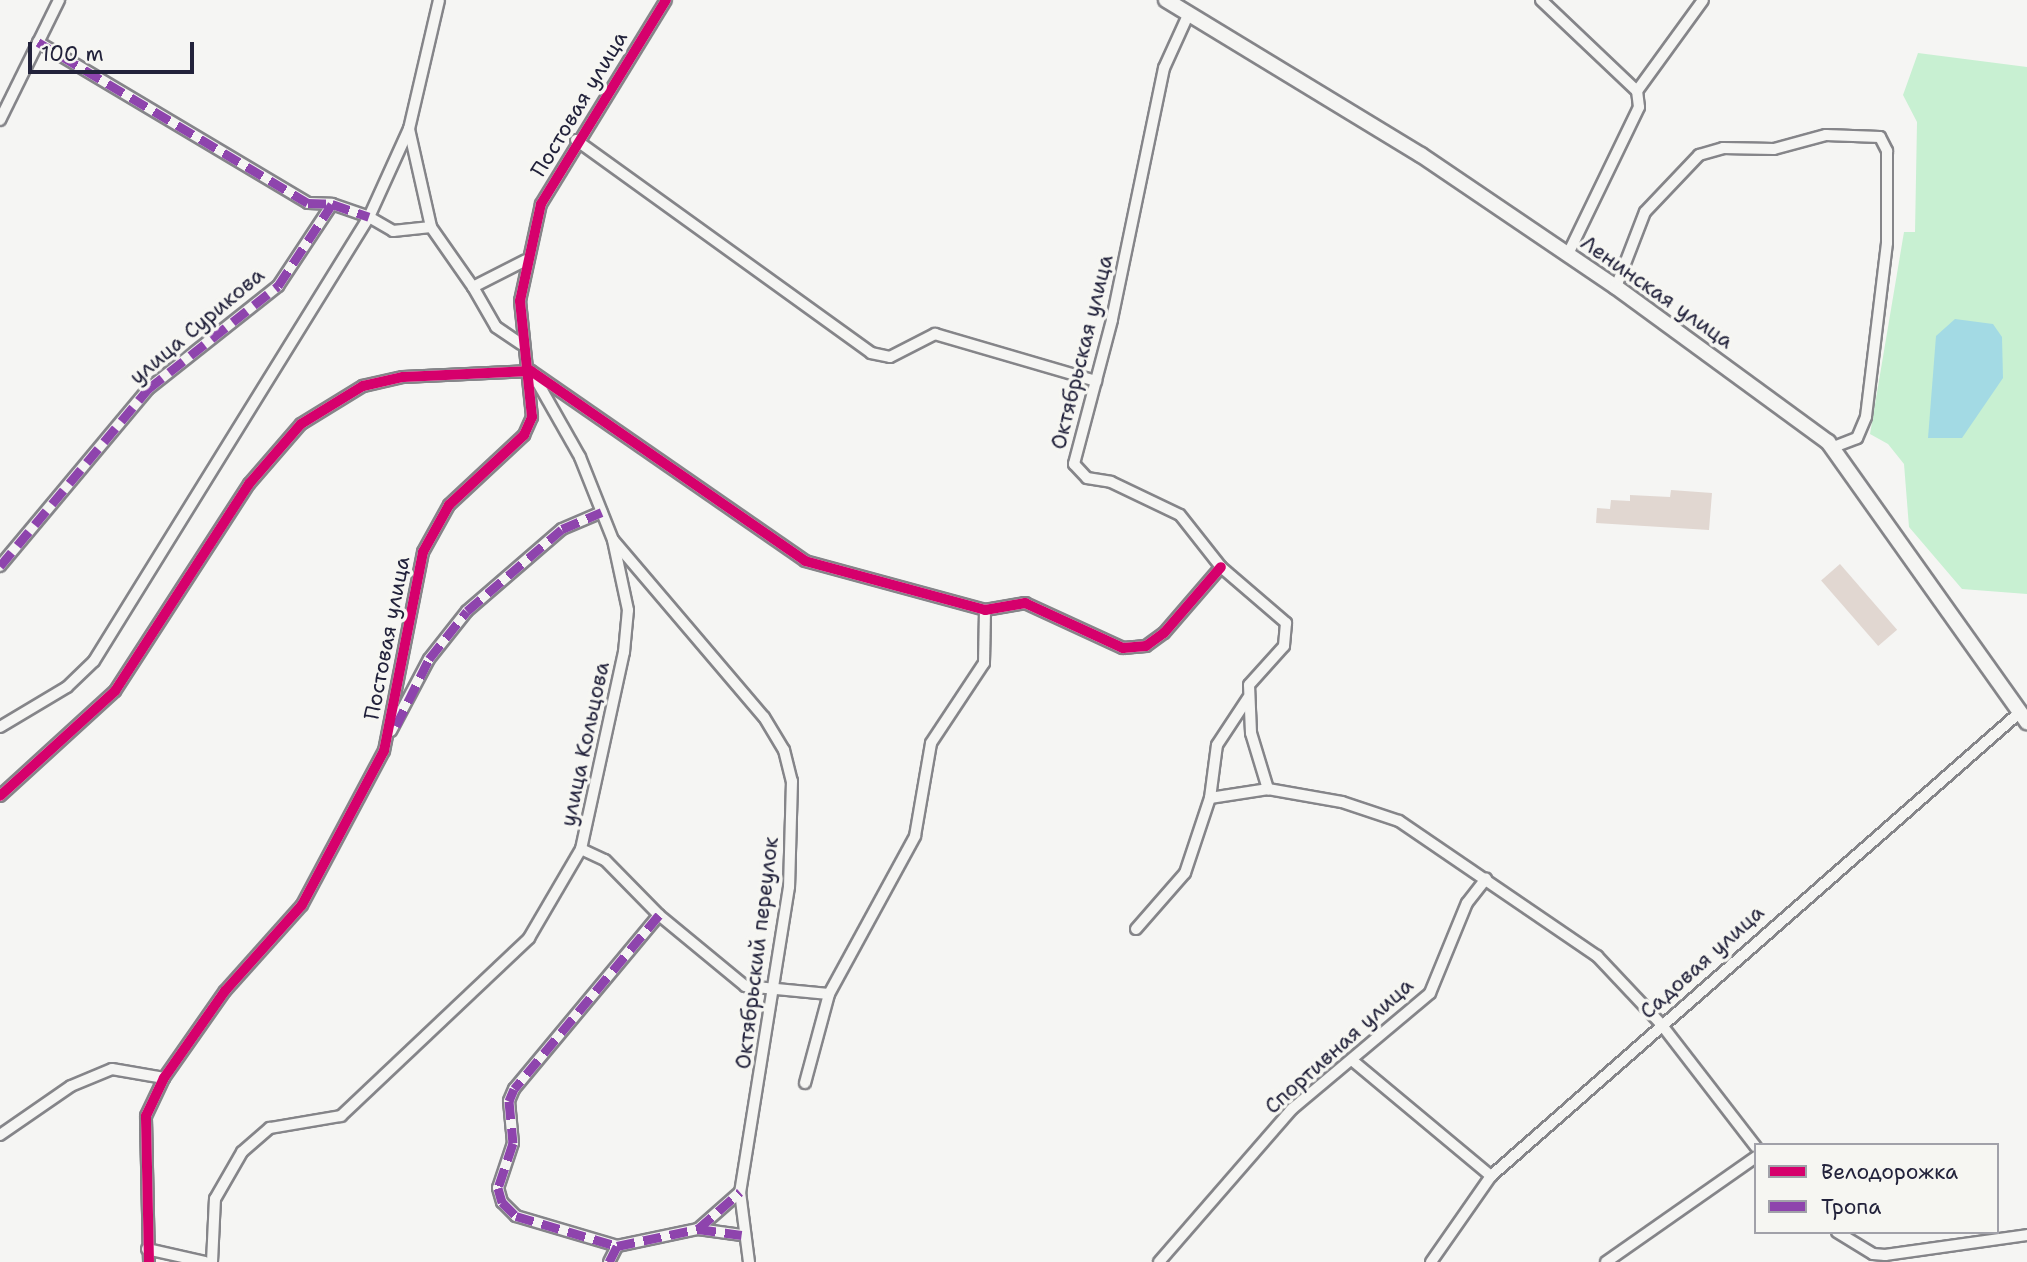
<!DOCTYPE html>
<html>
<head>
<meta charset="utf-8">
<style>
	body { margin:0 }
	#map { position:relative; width:2027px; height:1262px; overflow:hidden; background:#f5f5f3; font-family:"Shantell Sans",sans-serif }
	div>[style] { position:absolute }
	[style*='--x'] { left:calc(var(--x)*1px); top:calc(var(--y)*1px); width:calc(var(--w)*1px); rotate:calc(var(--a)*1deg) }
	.green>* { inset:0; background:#c8f0d2 }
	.water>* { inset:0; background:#a3dae4 }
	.building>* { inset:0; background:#e1d7d1; transform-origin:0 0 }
	.roads { filter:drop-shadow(2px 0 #858589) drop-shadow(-2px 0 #858589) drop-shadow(0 2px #858589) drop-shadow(0 -2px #858589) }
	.minor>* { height:10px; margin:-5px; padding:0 5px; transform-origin:5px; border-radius:5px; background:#f5f5f3 }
	.major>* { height:14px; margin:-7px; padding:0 7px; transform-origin:7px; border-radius:7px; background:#f5f5f3 }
	.quiet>* { height:9px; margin-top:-4.5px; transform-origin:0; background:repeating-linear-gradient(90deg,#8e44ad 0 18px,transparent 0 27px) }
	.cycleway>* { height:10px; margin:-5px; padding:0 5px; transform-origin:5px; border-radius:5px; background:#d6006c }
	span { translate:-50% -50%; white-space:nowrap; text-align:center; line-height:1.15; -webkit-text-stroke:7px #f6f6f2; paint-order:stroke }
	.street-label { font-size:21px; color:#22223b }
	.legend { position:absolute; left:1754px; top:1143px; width:245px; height:91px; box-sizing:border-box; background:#f6f6f2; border:2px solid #a1a1a9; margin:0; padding:9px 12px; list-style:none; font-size:21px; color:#22223b }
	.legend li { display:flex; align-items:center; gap:14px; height:35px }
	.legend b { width:35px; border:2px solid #a1a1a9 }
	.scale { position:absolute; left:28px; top:42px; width:166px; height:32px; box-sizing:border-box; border:4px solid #22223b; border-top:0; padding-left:9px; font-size:21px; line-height:24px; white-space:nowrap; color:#22223b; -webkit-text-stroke:5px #f6f6f2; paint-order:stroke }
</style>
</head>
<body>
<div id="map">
	<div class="green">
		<div style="clip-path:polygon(1918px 53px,2027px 67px,2027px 594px,1962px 589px,1909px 527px,1904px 464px,1888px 444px,1870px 434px,1904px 232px,1915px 232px,1917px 122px,1903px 95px)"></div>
	</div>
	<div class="water">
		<div style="clip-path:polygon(1955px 319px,1993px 324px,2002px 337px,2003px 378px,1962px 438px,1928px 438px,1936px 336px)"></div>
	</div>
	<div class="building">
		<div style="clip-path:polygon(1671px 490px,1712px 493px,1709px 530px,1596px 523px,1597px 508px,1610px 509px,1611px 500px,1630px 501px,1630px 495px,1670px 497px)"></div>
		<div style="left:1840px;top:564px;width:87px;height:25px;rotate:49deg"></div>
	</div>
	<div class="roads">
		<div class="minor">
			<div style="--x:1541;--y:0;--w:132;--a:43.5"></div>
			<div style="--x:1189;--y:13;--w:60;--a:114.4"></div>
			<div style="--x:1164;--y:68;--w:257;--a:101.7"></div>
			<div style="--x:1112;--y:320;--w:149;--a:104.8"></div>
			<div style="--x:1074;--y:464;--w:19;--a:47"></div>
			<div style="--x:1087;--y:478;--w:24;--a:9"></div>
			<div style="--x:1111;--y:482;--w:76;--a:25.6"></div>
			<div style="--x:1180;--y:515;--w:66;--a:51.7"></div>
			<div style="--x:1221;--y:567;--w:86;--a:40.7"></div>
			<div style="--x:1286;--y:623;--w:23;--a:95"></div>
			<div style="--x:1284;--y:646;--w:52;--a:131.9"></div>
			<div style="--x:1249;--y:685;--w:48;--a:87.6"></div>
			<div style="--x:1251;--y:733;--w:59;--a:73.1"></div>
			<div style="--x:38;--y:42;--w:314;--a:30.8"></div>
			<div style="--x:308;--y:203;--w:24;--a:2"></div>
			<div style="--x:0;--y:120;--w:134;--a:-63.8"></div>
			<div style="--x:409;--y:129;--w:132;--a:-76.9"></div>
			<div style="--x:576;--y:140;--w:364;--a:35.8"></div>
			<div style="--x:871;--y:353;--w:19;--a:12"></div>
			<div style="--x:890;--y:357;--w:51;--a:-27.1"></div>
			<div style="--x:935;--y:334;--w:168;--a:16.3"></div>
			<div style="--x:1568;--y:254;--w:163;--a:-64.2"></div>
			<div style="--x:1639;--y:107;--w:16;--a:-97"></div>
			<div style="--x:1637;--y:91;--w:112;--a:-54"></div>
			<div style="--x:473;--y:287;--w:46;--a:60.1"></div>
			<div style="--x:496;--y:327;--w:30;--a:34"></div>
			<div style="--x:1616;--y:287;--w:80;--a:-68.9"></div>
			<div style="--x:1645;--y:212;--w:79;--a:-46.5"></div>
			<div style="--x:1699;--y:155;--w:25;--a:-16"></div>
			<div style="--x:1723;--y:148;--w:51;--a:1.1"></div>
			<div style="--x:1774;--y:149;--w:54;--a:-15.1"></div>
			<div style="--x:1826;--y:135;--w:54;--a:2.1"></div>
			<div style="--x:1880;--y:137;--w:16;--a:63"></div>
			<div style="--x:1887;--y:151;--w:92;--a:90"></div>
			<div style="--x:1887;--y:243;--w:175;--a:96.9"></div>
			<div style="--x:1866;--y:417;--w:23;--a:113"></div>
			<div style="--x:1857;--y:438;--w:26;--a:159"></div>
			<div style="--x:614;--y:541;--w:231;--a:49.6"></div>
			<div style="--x:764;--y:717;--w:39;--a:59"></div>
			<div style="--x:784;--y:750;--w:32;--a:76"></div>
			<div style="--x:792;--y:781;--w:106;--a:91.6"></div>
			<div style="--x:789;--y:887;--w:309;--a:99.1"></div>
			<div style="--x:740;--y:1192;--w:71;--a:82.7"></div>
			<div style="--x:0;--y:566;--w:231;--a:-50.1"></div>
			<div style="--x:148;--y:389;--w:166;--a:-38.4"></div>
			<div style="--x:278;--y:286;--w:98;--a:-56.6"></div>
			<div style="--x:332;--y:204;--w:39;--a:19"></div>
			<div style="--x:369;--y:217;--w:97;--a:-65.6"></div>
			<div style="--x:409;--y:129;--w:100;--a:77.3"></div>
			<div style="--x:0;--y:727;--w:78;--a:-30.8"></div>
			<div style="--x:67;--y:687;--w:37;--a:-44"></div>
			<div style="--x:94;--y:661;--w:522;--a:-58.23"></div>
			<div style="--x:369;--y:217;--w:28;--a:30"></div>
			<div style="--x:393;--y:231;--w:38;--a:-6"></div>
			<div style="--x:431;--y:227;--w:73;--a:55"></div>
			<div style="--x:473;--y:287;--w:59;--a:-27"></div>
			<div style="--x:391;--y:731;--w:81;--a:-62.2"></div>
			<div style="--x:429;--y:659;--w:61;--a:-51.6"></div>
			<div style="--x:467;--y:611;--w:125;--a:-40.8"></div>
			<div style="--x:562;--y:529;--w:43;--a:-23"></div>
			<div style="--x:0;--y:796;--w:156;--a:-42.4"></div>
			<div style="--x:115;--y:691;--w:247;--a:-57.1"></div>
			<div style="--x:249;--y:484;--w:79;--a:-49.1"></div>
			<div style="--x:301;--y:424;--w:73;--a:-31.5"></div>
			<div style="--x:363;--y:386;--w:41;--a:-12.7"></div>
			<div style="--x:403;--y:377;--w:128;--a:-2.7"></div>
			<div style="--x:531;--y:371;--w:333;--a:34.7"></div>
			<div style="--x:805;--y:561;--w:187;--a:15.2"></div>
			<div style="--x:985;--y:610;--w:41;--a:-9.9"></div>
			<div style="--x:1025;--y:603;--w:108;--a:24.7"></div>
			<div style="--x:1123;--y:648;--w:23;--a:-5"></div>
			<div style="--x:1146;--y:646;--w:22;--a:-36"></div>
			<div style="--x:1164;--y:633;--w:87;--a:-49.2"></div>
			<div style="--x:1210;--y:798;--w:53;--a:-82.5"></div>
			<div style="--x:1217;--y:745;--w:56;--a:-56.6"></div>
			<div style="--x:581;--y:849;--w:26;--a:25"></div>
			<div style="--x:605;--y:860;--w:77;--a:45.5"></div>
			<div style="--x:659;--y:915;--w:112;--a:39.5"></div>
			<div style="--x:745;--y:986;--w:84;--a:5.4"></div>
			<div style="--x:659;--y:915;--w:226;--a:129.8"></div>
			<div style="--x:514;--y:1089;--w:13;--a:113"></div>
			<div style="--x:509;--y:1101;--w:42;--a:84.6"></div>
			<div style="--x:513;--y:1143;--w:47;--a:108.4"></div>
			<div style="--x:498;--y:1188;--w:15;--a:74"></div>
			<div style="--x:502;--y:1202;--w:20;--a:45"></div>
			<div style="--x:516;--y:1216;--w:105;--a:16.5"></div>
			<div style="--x:617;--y:1246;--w:83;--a:-11.9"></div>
			<div style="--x:698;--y:1229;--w:44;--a:7.8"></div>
			<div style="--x:1136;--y:929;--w:74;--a:-48.8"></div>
			<div style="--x:1185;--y:873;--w:79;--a:-71.6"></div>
			<div style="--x:1210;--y:798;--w:59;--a:-8.8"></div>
			<div style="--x:1268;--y:789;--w:75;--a:10"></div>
			<div style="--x:1342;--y:802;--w:60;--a:18.4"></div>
			<div style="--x:1399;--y:821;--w:240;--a:34.3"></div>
			<div style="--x:1597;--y:956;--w:93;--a:46.7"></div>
			<div style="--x:1661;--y:1024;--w:155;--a:52.3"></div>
			<div style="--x:1353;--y:1061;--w:180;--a:39.8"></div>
			<div style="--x:805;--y:1083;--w:92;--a:-74.9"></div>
			<div style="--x:829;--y:994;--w:180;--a:-61.4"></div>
			<div style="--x:915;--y:836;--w:94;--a:-80.2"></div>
			<div style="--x:931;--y:743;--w:96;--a:-56.5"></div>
			<div style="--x:984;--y:663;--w:53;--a:-88.9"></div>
			<div style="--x:0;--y:1135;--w:86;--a:-34.6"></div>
			<div style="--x:71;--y:1086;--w:44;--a:-22.5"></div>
			<div style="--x:112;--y:1069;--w:53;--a:9.8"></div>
			<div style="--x:698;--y:1229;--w:56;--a:-41.4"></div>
			<div style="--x:1837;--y:1232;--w:42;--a:31.4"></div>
			<div style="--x:1873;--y:1254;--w:12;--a:5"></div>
			<div style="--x:1885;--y:1255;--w:143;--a:-8"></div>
			<div style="--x:147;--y:1249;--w:59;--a:12.6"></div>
			<div style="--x:149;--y:1262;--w:146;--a:-91.2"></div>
			<div style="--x:146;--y:1116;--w:42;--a:-64.7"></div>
			<div style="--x:164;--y:1078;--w:106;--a:-55"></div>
			<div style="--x:225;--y:991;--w:115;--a:-48.2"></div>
			<div style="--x:302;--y:905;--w:174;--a:-62"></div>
			<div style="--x:384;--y:751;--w:203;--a:-78.9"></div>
			<div style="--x:423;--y:552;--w:54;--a:-61"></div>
			<div style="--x:449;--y:505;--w:103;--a:-43"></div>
			<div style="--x:524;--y:435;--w:20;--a:-66"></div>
			<div style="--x:532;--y:417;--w:117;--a:-95.9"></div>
			<div style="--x:520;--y:301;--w:99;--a:-77.8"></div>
			<div style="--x:541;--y:204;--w:239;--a:-58.5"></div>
			<div style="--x:212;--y:1262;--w:63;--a:-87.3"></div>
			<div style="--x:215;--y:1199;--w:54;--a:-60.1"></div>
			<div style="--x:242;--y:1152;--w:37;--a:-41"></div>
			<div style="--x:270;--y:1128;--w:72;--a:-9.6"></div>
			<div style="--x:341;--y:1116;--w:259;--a:-43.4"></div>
			<div style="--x:529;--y:938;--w:103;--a:-59.7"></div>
			<div style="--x:581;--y:849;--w:202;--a:-77.7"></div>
			<div style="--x:624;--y:652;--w:42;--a:-84.6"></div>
			<div style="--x:628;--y:610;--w:72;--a:-102.1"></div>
			<div style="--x:613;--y:540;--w:89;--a:-111.7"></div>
			<div style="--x:580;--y:457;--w:93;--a:-119.6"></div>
			<div style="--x:609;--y:1262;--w:18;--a:-63"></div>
			<div style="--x:1159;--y:1262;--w:203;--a:-49"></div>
			<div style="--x:1292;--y:1109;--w:180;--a:-40"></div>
			<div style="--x:1430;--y:993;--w:97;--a:-67.7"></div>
			<div style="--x:1467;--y:903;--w:31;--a:-52"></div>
			<div style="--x:1431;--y:1262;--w:105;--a:-55.1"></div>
			<div style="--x:1491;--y:1176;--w:704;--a:-41.25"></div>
			<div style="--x:1606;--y:1262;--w:183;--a:-35"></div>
		</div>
		<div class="major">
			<div style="--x:1166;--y:0;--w:298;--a:31.3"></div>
			<div style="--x:1421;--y:155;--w:235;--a:34.1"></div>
			<div style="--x:1616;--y:287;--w:263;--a:36.2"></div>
			<div style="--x:1828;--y:442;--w:344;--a:54.6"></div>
		</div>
	</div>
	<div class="quiet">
		<div style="--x:38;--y:42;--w:314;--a:30.8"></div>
		<div style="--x:308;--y:203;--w:24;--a:2"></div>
		<div style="--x:0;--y:566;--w:231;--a:-50.1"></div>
		<div style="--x:148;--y:389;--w:166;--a:-38.4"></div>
		<div style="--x:278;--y:286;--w:98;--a:-56.6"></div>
		<div style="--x:332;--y:204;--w:39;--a:19"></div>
		<div style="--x:396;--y:726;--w:75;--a:-63.8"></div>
		<div style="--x:429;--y:659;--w:61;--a:-51.6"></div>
		<div style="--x:467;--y:611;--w:125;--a:-40.8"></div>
		<div style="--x:562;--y:529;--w:43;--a:-23"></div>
		<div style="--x:659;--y:915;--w:226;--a:129.8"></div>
		<div style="--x:514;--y:1089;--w:13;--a:113"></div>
		<div style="--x:509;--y:1101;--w:42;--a:84.6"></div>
		<div style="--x:513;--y:1143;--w:47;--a:108.4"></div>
		<div style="--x:498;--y:1188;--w:15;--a:74"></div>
		<div style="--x:502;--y:1202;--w:20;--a:45"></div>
		<div style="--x:516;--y:1216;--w:105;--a:16.5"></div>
		<div style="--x:617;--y:1246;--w:83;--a:-11.9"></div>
		<div style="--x:698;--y:1229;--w:44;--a:7.8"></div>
		<div style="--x:698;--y:1229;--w:56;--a:-41.4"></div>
		<div style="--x:609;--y:1262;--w:18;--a:-63"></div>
	</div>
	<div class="cycleway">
		<div style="--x:0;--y:796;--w:156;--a:-42.4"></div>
		<div style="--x:115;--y:691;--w:247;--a:-57.1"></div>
		<div style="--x:249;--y:484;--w:79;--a:-49.1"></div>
		<div style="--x:301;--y:424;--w:73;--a:-31.5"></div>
		<div style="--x:363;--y:386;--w:41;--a:-12.7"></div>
		<div style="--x:403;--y:377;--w:128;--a:-2.7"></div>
		<div style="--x:531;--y:371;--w:333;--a:34.7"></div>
		<div style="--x:805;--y:561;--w:187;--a:15.2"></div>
		<div style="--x:985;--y:610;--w:41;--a:-9.9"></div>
		<div style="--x:1025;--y:603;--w:108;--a:24.7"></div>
		<div style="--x:1123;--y:648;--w:23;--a:-5"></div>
		<div style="--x:1146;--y:646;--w:22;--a:-36"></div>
		<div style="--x:1164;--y:633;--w:87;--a:-49.2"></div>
		<div style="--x:149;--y:1262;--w:146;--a:-91.2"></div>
		<div style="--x:146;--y:1116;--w:42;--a:-64.7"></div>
		<div style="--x:164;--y:1078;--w:106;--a:-55"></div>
		<div style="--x:225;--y:991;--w:115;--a:-48.2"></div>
		<div style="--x:302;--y:905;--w:174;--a:-62"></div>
		<div style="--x:384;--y:751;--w:203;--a:-78.9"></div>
		<div style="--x:423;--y:552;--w:54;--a:-61"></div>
		<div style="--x:449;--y:505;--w:103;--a:-43"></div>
		<div style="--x:524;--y:435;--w:20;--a:-66"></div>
		<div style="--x:532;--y:417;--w:117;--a:-95.9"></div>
		<div style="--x:520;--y:301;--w:99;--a:-77.8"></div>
		<div style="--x:541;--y:204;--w:239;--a:-58.5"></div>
	</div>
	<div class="street-label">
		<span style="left:579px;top:104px;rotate:-59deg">Постовая улица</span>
		<span style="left:1657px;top:292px;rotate:35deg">Ленинская улица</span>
		<span style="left:197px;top:326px;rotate:-40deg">улица Сурикова</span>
		<span style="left:1082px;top:352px;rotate:-76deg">Октябрьская улица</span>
		<span style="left:387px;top:638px;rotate:-79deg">Постовая улица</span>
		<span style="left:585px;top:744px;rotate:-78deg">улица Кольцова</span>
		<span style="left:757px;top:953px;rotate:-83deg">Октябрьский переулок</span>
		<span style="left:1702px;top:962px;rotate:-42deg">Садовая улица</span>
		<span style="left:1339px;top:1046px;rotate:-42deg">Спортивная улица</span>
	</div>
	<ul class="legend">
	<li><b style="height:9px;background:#d6006c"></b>Велодорожка</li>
	<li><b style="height:9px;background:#8e44ad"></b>Тропа</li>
	</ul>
	<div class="scale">100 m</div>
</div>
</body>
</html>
